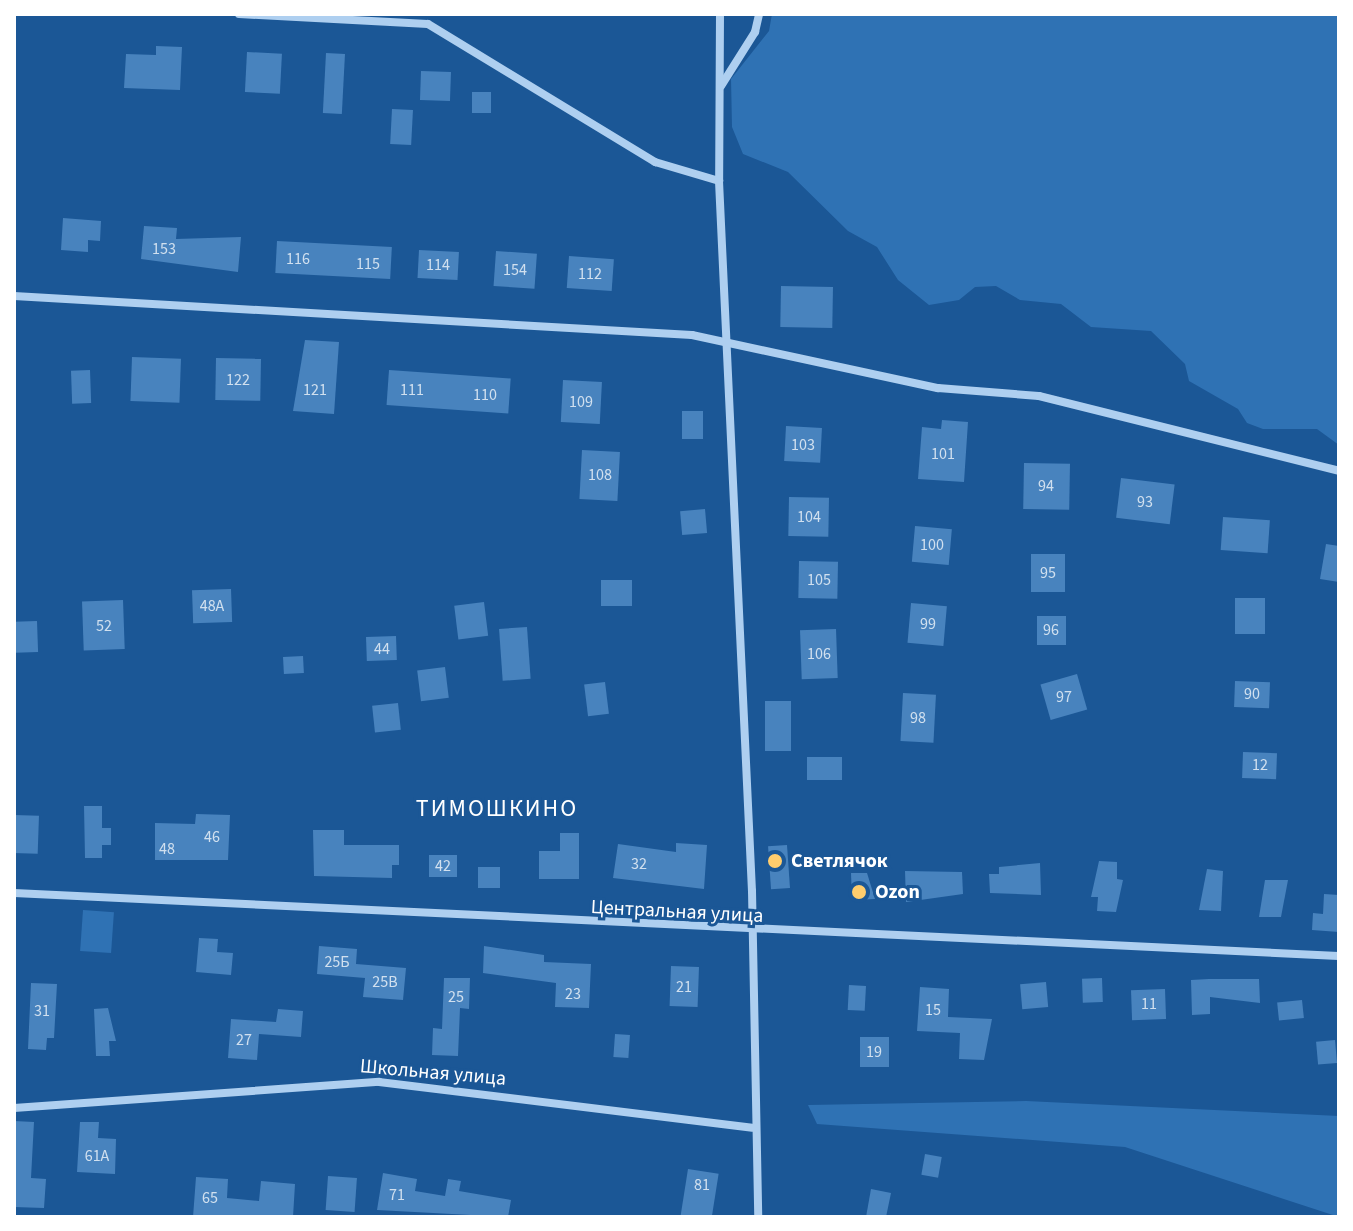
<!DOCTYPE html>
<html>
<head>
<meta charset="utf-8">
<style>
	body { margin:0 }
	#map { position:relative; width:1353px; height:1231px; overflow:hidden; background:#1b5796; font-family:"Source Sans 3",sans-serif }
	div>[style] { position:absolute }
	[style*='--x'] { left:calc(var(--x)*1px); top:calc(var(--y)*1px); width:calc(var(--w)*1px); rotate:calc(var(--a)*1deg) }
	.green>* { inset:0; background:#2f72b4; transform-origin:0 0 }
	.building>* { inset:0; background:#4883be; transform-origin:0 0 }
	.street>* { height:8px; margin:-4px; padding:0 4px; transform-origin:4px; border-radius:4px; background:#aecff0 }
	.dots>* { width:22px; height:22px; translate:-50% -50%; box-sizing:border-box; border:4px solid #1b5796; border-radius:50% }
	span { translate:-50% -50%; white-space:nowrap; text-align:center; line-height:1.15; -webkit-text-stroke:6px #1b5796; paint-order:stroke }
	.number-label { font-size:16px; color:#d1e0ef }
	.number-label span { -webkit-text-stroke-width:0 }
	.poi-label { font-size:20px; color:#fff; font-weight:700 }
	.left { translate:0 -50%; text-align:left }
	.street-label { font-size:20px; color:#fff }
	.quarter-label { font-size:24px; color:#fff; letter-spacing:2px }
	.frame { position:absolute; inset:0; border:16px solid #fff; pointer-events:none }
</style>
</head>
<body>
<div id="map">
	<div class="green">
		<div style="clip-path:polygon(772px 14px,1339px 14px,1339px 445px,1317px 429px,1263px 429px,1247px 423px,1238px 409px,1189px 381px,1185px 364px,1151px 331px,1091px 327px,1061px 304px,1020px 300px,996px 286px,975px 287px,959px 300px,929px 305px,898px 280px,877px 247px,848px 231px,788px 172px,743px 154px,732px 127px,731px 79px,769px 31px)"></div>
		<div style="left:83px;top:910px;width:31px;height:41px;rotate:4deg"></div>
		<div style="clip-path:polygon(1026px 1101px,1339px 1116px,1339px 1217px,1125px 1147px,817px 1124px,808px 1105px)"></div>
	</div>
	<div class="building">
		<div style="clip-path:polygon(156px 46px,182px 47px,180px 90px,124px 88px,126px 54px,156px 55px)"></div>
		<div style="left:247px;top:52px;width:35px;height:40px;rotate:3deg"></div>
		<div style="left:326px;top:53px;width:19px;height:60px;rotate:3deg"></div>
		<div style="left:421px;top:71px;width:30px;height:29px;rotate:2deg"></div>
		<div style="left:472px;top:92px;width:19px;height:21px"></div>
		<div style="left:392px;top:109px;width:21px;height:35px;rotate:3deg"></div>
		<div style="clip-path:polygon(63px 218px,101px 221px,100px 241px,88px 240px,88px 252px,61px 250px)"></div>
		<div style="clip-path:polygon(144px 226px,177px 228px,176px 239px,241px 237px,238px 272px,141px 259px)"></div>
		<div style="left:277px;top:241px;width:115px;height:32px;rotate:3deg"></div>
		<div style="left:419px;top:250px;width:40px;height:28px;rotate:3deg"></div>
		<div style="left:496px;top:251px;width:41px;height:35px;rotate:4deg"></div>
		<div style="left:569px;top:256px;width:45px;height:32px;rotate:4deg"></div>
		<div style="left:781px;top:286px;width:52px;height:41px;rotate:1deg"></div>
		<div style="clip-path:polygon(305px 340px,339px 342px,334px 414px,293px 411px)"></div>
		<div style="left:132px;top:357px;width:49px;height:44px;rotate:2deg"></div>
		<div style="left:216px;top:358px;width:45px;height:42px;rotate:1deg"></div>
		<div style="left:90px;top:370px;width:33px;height:19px;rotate:88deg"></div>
		<div style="left:389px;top:370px;width:122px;height:35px;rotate:4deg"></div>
		<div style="left:563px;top:380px;width:39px;height:42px;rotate:3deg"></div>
		<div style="left:682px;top:411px;width:21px;height:28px"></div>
		<div style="clip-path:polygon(942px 420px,968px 422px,964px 482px,918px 479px,922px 427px,941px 429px)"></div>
		<div style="left:786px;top:426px;width:36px;height:35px;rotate:3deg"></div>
		<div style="left:582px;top:450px;width:38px;height:49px;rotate:3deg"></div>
		<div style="left:1024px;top:463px;width:46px;height:46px;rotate:1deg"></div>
		<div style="left:1121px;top:478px;width:54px;height:40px;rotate:7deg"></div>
		<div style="left:789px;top:497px;width:40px;height:39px;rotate:1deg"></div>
		<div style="left:705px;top:509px;width:24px;height:25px;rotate:85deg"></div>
		<div style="left:1223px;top:517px;width:47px;height:33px;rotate:4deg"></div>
		<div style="left:915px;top:526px;width:37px;height:36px;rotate:5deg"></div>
		<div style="clip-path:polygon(1326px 544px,1339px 546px,1339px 582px,1320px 579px)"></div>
		<div style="left:1031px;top:554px;width:34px;height:38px"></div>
		<div style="left:799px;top:561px;width:39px;height:37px;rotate:1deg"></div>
		<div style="left:601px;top:580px;width:31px;height:26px"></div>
		<div style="left:231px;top:589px;width:33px;height:39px;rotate:88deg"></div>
		<div style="left:1235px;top:598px;width:30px;height:36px"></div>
		<div style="left:123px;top:600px;width:49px;height:41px;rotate:88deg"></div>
		<div style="left:484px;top:602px;width:34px;height:30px;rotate:83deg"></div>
		<div style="left:911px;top:603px;width:36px;height:40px;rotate:5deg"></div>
		<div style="left:1037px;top:616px;width:29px;height:29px"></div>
		<div style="left:37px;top:621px;width:31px;height:23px;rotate:88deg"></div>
		<div style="left:527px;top:627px;width:52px;height:28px;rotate:86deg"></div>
		<div style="left:836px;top:629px;width:49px;height:36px;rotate:88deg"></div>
		<div style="left:396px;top:636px;width:24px;height:30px;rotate:88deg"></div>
		<div style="left:303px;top:656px;width:17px;height:20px;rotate:87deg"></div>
		<div style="left:445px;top:667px;width:31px;height:28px;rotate:83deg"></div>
		<div style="left:1077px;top:674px;width:37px;height:38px;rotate:74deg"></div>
		<div style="left:1235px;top:681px;width:35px;height:26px;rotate:2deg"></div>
		<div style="left:605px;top:682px;width:32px;height:21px;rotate:83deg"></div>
		<div style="left:903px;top:693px;width:33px;height:48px;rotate:3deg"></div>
		<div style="left:765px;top:701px;width:26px;height:50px"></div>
		<div style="left:398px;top:703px;width:27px;height:26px;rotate:84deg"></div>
		<div style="left:1243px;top:752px;width:34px;height:26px;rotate:2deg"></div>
		<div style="left:842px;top:757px;width:23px;height:35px;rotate:90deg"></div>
		<div style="clip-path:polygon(84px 806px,102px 806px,102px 828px,111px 828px,111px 845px,102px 845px,102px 858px,85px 858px)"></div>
		<div style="clip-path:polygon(196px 814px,230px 815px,228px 860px,155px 860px,155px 823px,195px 824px)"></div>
		<div style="left:14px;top:815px;width:25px;height:38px;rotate:2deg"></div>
		<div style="clip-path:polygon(313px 830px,344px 830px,344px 845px,399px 845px,399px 865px,392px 865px,392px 878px,314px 876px)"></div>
		<div style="clip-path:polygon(560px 833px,579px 833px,579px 879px,539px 879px,539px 851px,560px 851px)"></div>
		<div style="clip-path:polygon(676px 843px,707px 845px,704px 889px,613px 878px,618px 844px,676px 852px)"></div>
		<div style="left:787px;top:845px;width:43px;height:19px;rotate:86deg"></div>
		<div style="left:429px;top:855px;width:28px;height:22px"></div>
		<div style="clip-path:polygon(1099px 861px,1117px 862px,1117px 879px,1123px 880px,1116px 912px,1097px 911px,1098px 897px,1091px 897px)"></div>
		<div style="clip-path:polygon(1040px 863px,1041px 895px,990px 893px,989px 874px,999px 874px,999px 867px)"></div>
		<div style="left:478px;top:867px;width:22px;height:21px"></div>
		<div style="clip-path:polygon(1207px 869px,1223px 871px,1221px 911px,1199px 910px)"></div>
		<div style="clip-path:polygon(905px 871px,962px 872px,963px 894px,906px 902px)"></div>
		<div style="clip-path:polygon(851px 873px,867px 873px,875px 899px,852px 900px)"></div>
		<div style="clip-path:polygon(1265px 880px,1288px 880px,1281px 917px,1259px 917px)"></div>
		<div style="clip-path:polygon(1324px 894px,1339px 895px,1339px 932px,1312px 930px,1313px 913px,1323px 914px)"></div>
		<div style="clip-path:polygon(199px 938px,218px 939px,217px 952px,233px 953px,231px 975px,196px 972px)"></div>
		<div style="clip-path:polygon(319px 946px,357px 949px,356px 964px,406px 968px,403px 1000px,363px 997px,365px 978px,317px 974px)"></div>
		<div style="clip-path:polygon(484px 946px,544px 955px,544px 962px,591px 964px,589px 1008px,555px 1007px,556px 983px,483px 973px)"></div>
		<div style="left:671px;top:966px;width:28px;height:40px;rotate:2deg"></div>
		<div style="clip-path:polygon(444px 978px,470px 978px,469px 1009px,460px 1008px,458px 1056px,432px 1055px,433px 1028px,442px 1029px)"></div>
		<div style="left:1102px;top:978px;width:24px;height:20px;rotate:88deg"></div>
		<div style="clip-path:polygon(1209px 979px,1259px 979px,1260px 1003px,1210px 997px,1210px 1014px,1192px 1015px,1191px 980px)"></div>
		<div style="left:1046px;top:982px;width:25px;height:26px;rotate:85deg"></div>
		<div style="clip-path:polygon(31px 983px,57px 984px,54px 1038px,47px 1038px,46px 1050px,28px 1049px)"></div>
		<div style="left:849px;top:985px;width:17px;height:25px;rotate:3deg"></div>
		<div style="clip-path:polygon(920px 987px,949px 989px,948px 1017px,992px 1019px,984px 1060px,959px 1059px,960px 1033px,917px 1031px)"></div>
		<div style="left:1165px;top:989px;width:30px;height:34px;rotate:88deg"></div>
		<div style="left:1302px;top:1000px;width:18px;height:25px;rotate:84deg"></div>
		<div style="clip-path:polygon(108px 1008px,116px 1041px,109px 1041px,110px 1056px,96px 1056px,94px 1009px)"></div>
		<div style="clip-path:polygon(278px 1009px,303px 1011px,301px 1037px,259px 1034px,257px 1060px,228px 1058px,231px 1019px,276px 1022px)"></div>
		<div style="left:615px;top:1034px;width:15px;height:23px;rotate:4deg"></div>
		<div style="left:860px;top:1037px;width:29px;height:30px"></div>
		<div style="left:1335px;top:1040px;width:23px;height:19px;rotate:85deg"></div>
		<div style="clip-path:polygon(14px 1121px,34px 1122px,31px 1178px,46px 1179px,44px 1208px,14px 1207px)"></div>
		<div style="clip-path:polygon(80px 1122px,99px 1122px,98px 1138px,116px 1139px,115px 1174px,77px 1172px)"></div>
		<div style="left:925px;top:1154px;width:17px;height:21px;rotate:10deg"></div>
		<div style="left:688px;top:1169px;width:31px;height:49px;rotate:9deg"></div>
		<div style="clip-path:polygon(383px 1173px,417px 1179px,415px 1191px,445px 1196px,448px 1179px,461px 1181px,459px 1191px,511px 1200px,508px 1217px,377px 1210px)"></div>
		<div style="left:328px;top:1176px;width:29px;height:34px;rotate:4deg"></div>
		<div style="clip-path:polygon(196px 1177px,228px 1179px,227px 1198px,259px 1201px,261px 1181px,295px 1184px,293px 1217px,193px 1217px)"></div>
		<div style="clip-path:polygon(871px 1189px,891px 1193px,886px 1217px,866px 1217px)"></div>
	</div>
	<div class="street">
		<div style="--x:239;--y:14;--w:189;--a:3"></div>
		<div style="--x:428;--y:24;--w:266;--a:31.3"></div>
		<div style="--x:655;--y:162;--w:67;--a:16.5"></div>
		<div style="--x:720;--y:14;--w:167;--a:90.3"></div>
		<div style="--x:719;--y:181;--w:711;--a:87.34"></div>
		<div style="--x:752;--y:891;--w:326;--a:88.9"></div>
		<div style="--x:721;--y:86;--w:64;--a:-57.8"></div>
		<div style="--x:755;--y:32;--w:18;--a:-77"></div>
		<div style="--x:14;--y:296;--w:679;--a:3.29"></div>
		<div style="--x:692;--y:335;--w:252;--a:12.2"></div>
		<div style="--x:938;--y:388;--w:101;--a:4.5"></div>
		<div style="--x:1039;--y:396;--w:309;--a:14"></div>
		<div style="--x:14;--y:893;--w:1326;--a:2.72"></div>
		<div style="--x:14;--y:1108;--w:366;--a:-4.1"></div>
		<div style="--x:379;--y:1082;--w:376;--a:7"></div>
	</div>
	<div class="dots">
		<div style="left:775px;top:861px;background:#ffcd6d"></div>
		<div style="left:859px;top:892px;background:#ffcd6d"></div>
	</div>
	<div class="number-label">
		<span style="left:164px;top:249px">153</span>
		<span style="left:298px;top:259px">116</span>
		<span style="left:368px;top:264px">115</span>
		<span style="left:438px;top:265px">114</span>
		<span style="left:515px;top:270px">154</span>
		<span style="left:590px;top:274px">112</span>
		<span style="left:238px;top:380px">122</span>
		<span style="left:315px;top:390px">121</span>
		<span style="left:412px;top:390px">111</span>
		<span style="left:485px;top:395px">110</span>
		<span style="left:581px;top:402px">109</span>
		<span style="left:803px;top:445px">103</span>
		<span style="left:943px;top:454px">101</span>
		<span style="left:600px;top:475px">108</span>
		<span style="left:1046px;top:486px">94</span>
		<span style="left:1145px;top:502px">93</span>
		<span style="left:809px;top:517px">104</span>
		<span style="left:932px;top:545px">100</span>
		<span style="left:1048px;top:573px">95</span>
		<span style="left:819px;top:580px">105</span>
		<span style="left:212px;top:606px">48А</span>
		<span style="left:928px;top:624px">99</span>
		<span style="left:104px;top:626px">52</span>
		<span style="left:1051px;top:630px">96</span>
		<span style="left:382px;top:649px">44</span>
		<span style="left:819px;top:654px">106</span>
		<span style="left:1252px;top:694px">90</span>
		<span style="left:1064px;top:697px">97</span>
		<span style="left:918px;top:718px">98</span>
		<span style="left:1260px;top:765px">12</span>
		<span style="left:212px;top:837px">46</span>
		<span style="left:167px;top:849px">48</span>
		<span style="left:639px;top:864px">32</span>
		<span style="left:443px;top:866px">42</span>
		<span style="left:337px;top:962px">25Б</span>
		<span style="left:385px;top:982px">25В</span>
		<span style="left:684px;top:987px">21</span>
		<span style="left:573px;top:994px">23</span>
		<span style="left:456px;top:997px">25</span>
		<span style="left:1149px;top:1004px">11</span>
		<span style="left:933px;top:1010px">15</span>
		<span style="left:42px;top:1011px">31</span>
		<span style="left:244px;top:1040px">27</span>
		<span style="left:874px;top:1052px">19</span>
		<span style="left:97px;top:1156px">61А</span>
		<span style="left:702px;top:1185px">81</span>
		<span style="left:397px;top:1195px">71</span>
		<span style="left:210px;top:1198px">65</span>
	</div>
	<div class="poi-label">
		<span class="left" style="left:791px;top:861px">Светлячок</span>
		<span class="left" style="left:875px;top:892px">Ozon</span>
	</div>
	<div class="street-label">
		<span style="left:677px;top:912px;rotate:3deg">Центральная улица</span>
		<span style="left:433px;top:1073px;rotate:5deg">Школьная улица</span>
	</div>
	<div class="quarter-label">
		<span style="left:497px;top:809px">ТИМОШКИНО</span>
	</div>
	<div class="frame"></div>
</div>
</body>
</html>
